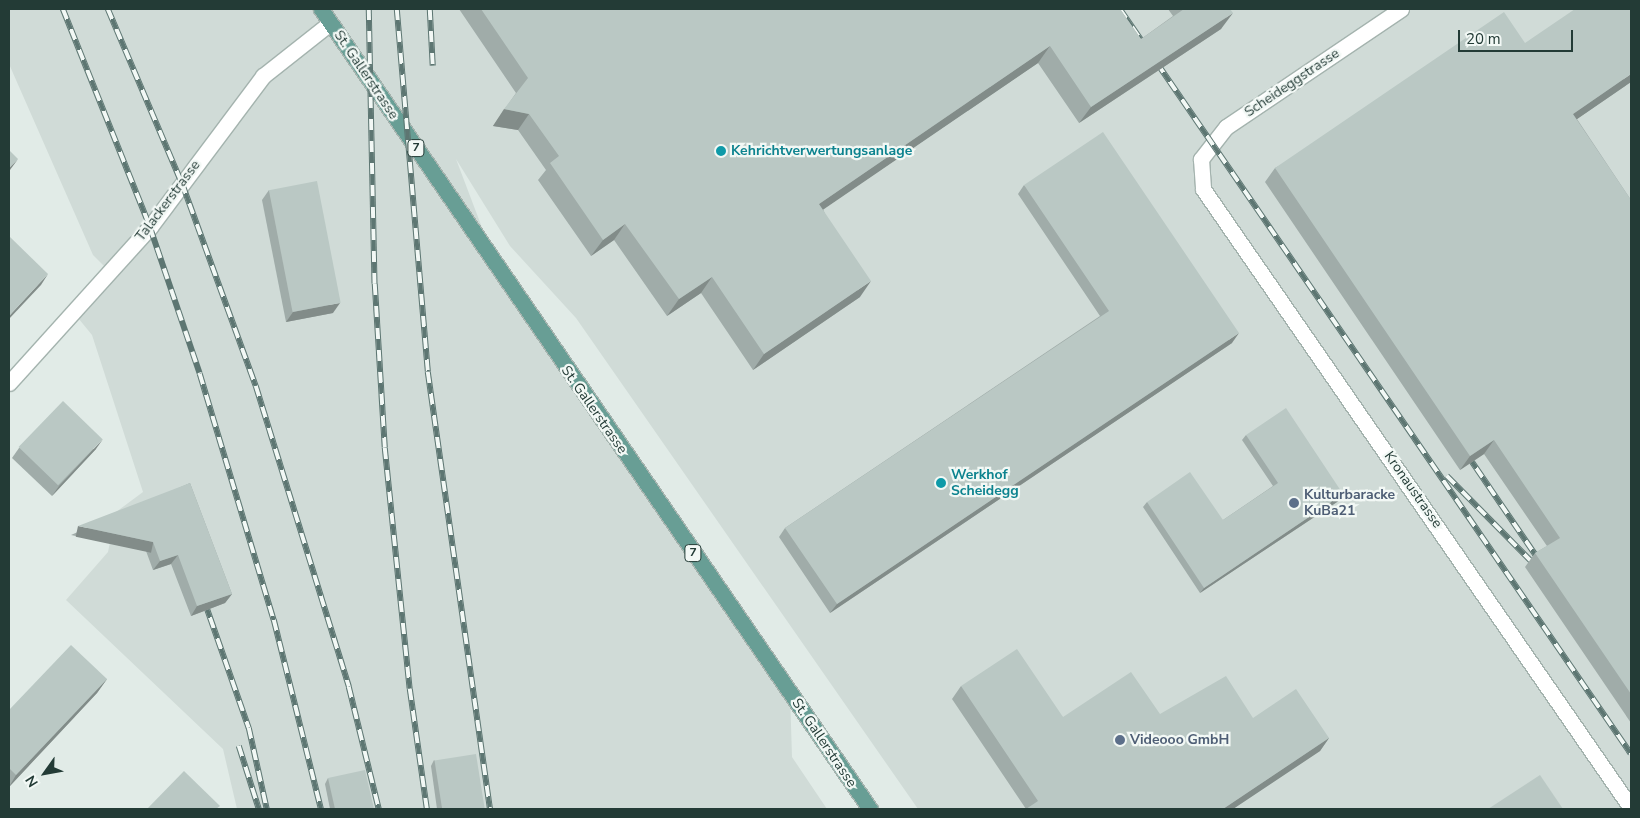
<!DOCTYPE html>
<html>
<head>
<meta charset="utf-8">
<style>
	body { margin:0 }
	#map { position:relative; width:1640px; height:818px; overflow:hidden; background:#e1ebe7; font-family:"Nunito Sans",sans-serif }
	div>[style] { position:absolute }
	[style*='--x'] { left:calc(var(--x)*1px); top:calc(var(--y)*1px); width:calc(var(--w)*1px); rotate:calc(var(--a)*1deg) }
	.built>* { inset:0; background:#d0dbd7 }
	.roads { filter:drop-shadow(1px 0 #a4b3ae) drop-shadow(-1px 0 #a4b3ae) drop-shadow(0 1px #a4b3ae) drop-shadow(0 -1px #a4b3ae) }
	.minor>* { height:15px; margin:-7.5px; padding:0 7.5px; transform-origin:7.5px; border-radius:7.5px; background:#fff }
	.major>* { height:15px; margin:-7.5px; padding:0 7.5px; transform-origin:7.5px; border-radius:7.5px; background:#689e95 }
	.rail>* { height:5.5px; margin-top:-2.75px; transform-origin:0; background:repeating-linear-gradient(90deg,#f2f8f5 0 11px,#5d7672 0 22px); box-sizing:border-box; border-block:1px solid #5d7672 }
	.wall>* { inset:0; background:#a0aca9 }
	.shaded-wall>* { inset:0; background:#828c89; transform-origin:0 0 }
	.building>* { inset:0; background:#bac8c4; transform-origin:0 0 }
	.dots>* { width:14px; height:14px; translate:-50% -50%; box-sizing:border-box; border:2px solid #f2f8f5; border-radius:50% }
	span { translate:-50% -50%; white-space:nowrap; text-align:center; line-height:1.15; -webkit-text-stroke:4.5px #f2f8f5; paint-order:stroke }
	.shield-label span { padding:1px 4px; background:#f2f8f5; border:1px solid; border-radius:4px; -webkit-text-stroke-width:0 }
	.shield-label { font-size:12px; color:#233b36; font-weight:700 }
	.street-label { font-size:14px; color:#233b36 }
	.culture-label { font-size:14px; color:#0d838f; font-weight:700 }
	.left { translate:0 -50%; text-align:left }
	.service-label { font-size:14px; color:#4e5e75; font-weight:700 }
	.frame { position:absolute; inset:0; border:10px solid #233b36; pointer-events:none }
	.north { position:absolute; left:20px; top:748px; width:50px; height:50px; -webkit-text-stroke:4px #f2f8f5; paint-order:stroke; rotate:238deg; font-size:14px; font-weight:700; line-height:20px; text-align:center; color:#233b36 }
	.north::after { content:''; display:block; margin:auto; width:18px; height:22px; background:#233b36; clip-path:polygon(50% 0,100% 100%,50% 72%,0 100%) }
	.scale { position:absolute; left:1458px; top:30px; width:115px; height:22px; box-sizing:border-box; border:2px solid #233b36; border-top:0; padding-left:6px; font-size:15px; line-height:18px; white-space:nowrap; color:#233b36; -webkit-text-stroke:4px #f2f8f5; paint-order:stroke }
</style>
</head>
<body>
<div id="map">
	<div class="built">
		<div style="clip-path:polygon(9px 9px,1631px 9px,1631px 809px,918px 809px,576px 318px,510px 246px,456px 159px,500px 275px,790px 693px,792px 757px,827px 809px,237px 809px,223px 749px,66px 600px,108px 552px,116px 512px,143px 492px,92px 335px,74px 313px,111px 273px,93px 255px,9px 64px)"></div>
	</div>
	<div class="roads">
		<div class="minor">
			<div style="--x:1401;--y:9;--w:211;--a:146"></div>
			<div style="--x:1226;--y:127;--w:41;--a:128"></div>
			<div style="--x:1201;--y:159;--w:30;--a:86"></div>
			<div style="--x:1203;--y:189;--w:753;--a:55.34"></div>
			<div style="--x:9;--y:383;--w:210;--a:-47.9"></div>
			<div style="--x:150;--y:227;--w:189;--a:-53.2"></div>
			<div style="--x:263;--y:76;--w:85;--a:-38.3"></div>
		</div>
		<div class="major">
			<div style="--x:321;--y:9;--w:970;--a:55.54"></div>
		</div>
	</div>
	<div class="rail">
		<div style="--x:63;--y:9;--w:235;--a:68.2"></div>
		<div style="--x:150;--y:227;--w:155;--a:71.2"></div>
		<div style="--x:200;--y:374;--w:257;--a:73.3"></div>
		<div style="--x:274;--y:620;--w:195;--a:76"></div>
		<div style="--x:108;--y:9;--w:189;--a:67"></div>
		<div style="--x:182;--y:183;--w:216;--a:70"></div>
		<div style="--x:256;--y:386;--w:315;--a:72.8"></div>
		<div style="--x:349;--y:687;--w:126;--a:76.2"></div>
		<div style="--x:369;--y:9;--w:275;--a:88.8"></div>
		<div style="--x:375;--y:284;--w:164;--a:86.5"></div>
		<div style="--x:385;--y:448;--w:242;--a:84.1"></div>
		<div style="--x:410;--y:689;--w:121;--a:81.9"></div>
		<div style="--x:397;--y:9;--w:364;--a:85.1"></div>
		<div style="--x:428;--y:372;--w:441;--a:81.9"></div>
		<div style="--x:430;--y:9;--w:57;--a:87"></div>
		<div style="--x:1120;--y:9;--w:903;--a:55.55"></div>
		<div style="--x:1464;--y:450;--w:140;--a:55.7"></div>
		<div style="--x:1447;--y:476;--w:131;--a:45.3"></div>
		<div style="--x:203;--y:597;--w:139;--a:70.7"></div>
		<div style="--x:249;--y:728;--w:83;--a:77.5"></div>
		<div style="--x:239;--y:746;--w:66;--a:72.4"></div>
	</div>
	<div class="wall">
		<div style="clip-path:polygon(459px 9px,1120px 9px,1141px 39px,1173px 16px,1168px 9px,1230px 9px,1221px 29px,1079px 123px,1038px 63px,823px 209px,860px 297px,753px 370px,701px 293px,667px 316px,614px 240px,591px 256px,538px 180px,546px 170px,518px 130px,493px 126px,516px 93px)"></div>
		<div style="clip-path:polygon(1525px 43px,1631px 82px,1577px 119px,1631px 200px,1631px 723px,1525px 567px,1535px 553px,1547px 546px,1484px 454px,1460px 470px,1265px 182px,1275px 168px)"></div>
		<div style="clip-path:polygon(1024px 185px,1232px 343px,830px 613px,779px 537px,785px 528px,1100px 316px,1018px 194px)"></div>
		<div style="clip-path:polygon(269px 190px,333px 313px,286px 322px,262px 200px)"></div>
		<div style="clip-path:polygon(1246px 435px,1343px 494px,1340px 500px,1200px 593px,1143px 507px,1147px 502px,1223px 520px,1273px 486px,1242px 440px)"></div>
		<div style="clip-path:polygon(19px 448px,96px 449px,52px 496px,12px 458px)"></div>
		<div style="clip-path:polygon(190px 483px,232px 594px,225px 603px,191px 616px,171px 564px,153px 570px,146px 551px,71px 535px)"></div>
		<div style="clip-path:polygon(107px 679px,97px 693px,9px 787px,9px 710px)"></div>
		<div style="clip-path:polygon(961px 686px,1063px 717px,1160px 714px,1253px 718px,1329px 738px,1320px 751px,1233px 809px,1026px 809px,952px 699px)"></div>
		<div style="clip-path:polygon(434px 760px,485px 809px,437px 809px,431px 766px)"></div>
		<div style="clip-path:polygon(328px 778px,374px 809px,330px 809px,325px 784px)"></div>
	</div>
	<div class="shaded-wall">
		<div style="clip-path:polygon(1233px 13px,1221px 29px,1079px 123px,1091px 107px)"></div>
		<div style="clip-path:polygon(1050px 46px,1038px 63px,808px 220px,819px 204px)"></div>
		<div style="clip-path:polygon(1631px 74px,1631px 82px,1564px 128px,1573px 114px)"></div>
		<div style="clip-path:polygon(504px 109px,529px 114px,518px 130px,493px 126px)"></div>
		<div style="clip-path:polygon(18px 159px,10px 170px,9px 171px,9px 168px)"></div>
		<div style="clip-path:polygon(625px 224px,614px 240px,591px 256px,603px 240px)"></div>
		<div style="clip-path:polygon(48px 274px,41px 285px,9px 319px,9px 316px)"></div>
		<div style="clip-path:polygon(712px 277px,701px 293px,667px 316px,679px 299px)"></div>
		<div style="clip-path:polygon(871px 281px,860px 297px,753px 370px,764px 354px)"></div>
		<div style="clip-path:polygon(340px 303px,333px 313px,286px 322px,293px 312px)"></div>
		<div style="clip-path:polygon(1239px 333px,1232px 343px,830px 613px,837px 604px)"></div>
		<div style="clip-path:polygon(103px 439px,96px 449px,52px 496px,59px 486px)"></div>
		<div style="clip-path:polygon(1494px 440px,1484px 454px,1460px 470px,1470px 456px)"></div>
		<div style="clip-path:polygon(1343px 494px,1340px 500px,1200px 593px,1204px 588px)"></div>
		<div style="left:78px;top:526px;width:77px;height:11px;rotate:12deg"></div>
		<div style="clip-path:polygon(178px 555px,171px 564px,153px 570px,160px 561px)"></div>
		<div style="clip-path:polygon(232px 594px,225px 603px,191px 616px,197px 606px)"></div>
		<div style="clip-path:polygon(107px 679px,97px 693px,9px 787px,16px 775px)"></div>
		<div style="clip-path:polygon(1329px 738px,1320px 751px,1233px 809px,1223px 809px)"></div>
	</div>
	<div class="building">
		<div style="clip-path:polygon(481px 9px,1120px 9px,1141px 39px,1184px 9px,1230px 9px,1233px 13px,1091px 107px,1050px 46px,819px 204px,871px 281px,764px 354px,712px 277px,679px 299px,625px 224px,603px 240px,550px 163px,559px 156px,529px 114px,504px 109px,528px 78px)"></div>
		<div style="clip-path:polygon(1575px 9px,1631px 9px,1631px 74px,1573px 114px,1631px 200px,1631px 694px,1535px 553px,1560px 538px,1494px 440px,1470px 456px,1275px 168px,1504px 12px,1525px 43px)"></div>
		<div style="clip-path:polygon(1103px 132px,1239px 333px,837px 604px,785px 528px,1109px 311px,1024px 185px)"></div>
		<div style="clip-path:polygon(9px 150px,18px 159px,9px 168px)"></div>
		<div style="left:317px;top:181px;width:124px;height:49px;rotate:79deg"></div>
		<div style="clip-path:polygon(9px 236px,48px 274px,9px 316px)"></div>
		<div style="left:63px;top:401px;width:55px;height:64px;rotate:44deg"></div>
		<div style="clip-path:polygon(1286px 408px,1343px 494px,1204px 588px,1147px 502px,1190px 472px,1223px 520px,1278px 483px,1246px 435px)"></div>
		<div style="clip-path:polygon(190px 483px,232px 594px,197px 606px,178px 555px,160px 561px,153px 542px,78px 526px)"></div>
		<div style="clip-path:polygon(71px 645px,107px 679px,16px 775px,9px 768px,9px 710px)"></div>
		<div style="clip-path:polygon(1017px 649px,1063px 717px,1131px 672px,1160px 714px,1226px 676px,1253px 718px,1296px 689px,1329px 738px,1223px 809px,1026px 809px,1038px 801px,961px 686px)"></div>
		<div style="left:476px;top:754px;width:56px;height:42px;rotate:81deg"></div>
		<div style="clip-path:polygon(365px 770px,374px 809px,335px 809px,328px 778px)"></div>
		<div style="clip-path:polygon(184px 771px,220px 806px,216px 809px,147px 809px)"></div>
		<div style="clip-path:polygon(1540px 775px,1563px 809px,1488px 809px)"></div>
	</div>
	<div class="dots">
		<div style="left:721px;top:151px;background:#0f9aa8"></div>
		<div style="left:941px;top:483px;background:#0f9aa8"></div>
		<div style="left:1294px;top:503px;background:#5c6f8a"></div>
		<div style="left:1120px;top:740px;background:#5c6f8a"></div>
	</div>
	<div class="shield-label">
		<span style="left:416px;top:148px">7</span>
		<span style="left:693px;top:553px">7</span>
	</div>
	<div class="street-label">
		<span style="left:366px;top:75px;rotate:56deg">St. Gallerstrasse</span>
		<span style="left:1292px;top:83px;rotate:-34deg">Scheideggstrasse</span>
		<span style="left:168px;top:201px;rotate:-53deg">Talackerstrasse</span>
		<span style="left:594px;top:410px;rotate:55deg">St. Gallerstrasse</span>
		<span style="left:1413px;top:490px;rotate:55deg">Kronaustrasse</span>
		<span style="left:824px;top:743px;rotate:56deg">St. Gallerstrasse</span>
	</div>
	<div class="culture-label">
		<span class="left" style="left:731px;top:151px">Kehrichtverwertungsanlage</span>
		<span class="left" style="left:951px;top:483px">Werkhof<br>Scheidegg</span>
	</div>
	<div class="service-label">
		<span class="left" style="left:1304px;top:503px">Kulturbaracke<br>KuBa21</span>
		<span class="left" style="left:1130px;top:740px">Videooo GmbH</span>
	</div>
	<div class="frame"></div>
	<div class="north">N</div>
	<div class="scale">20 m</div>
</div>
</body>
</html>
